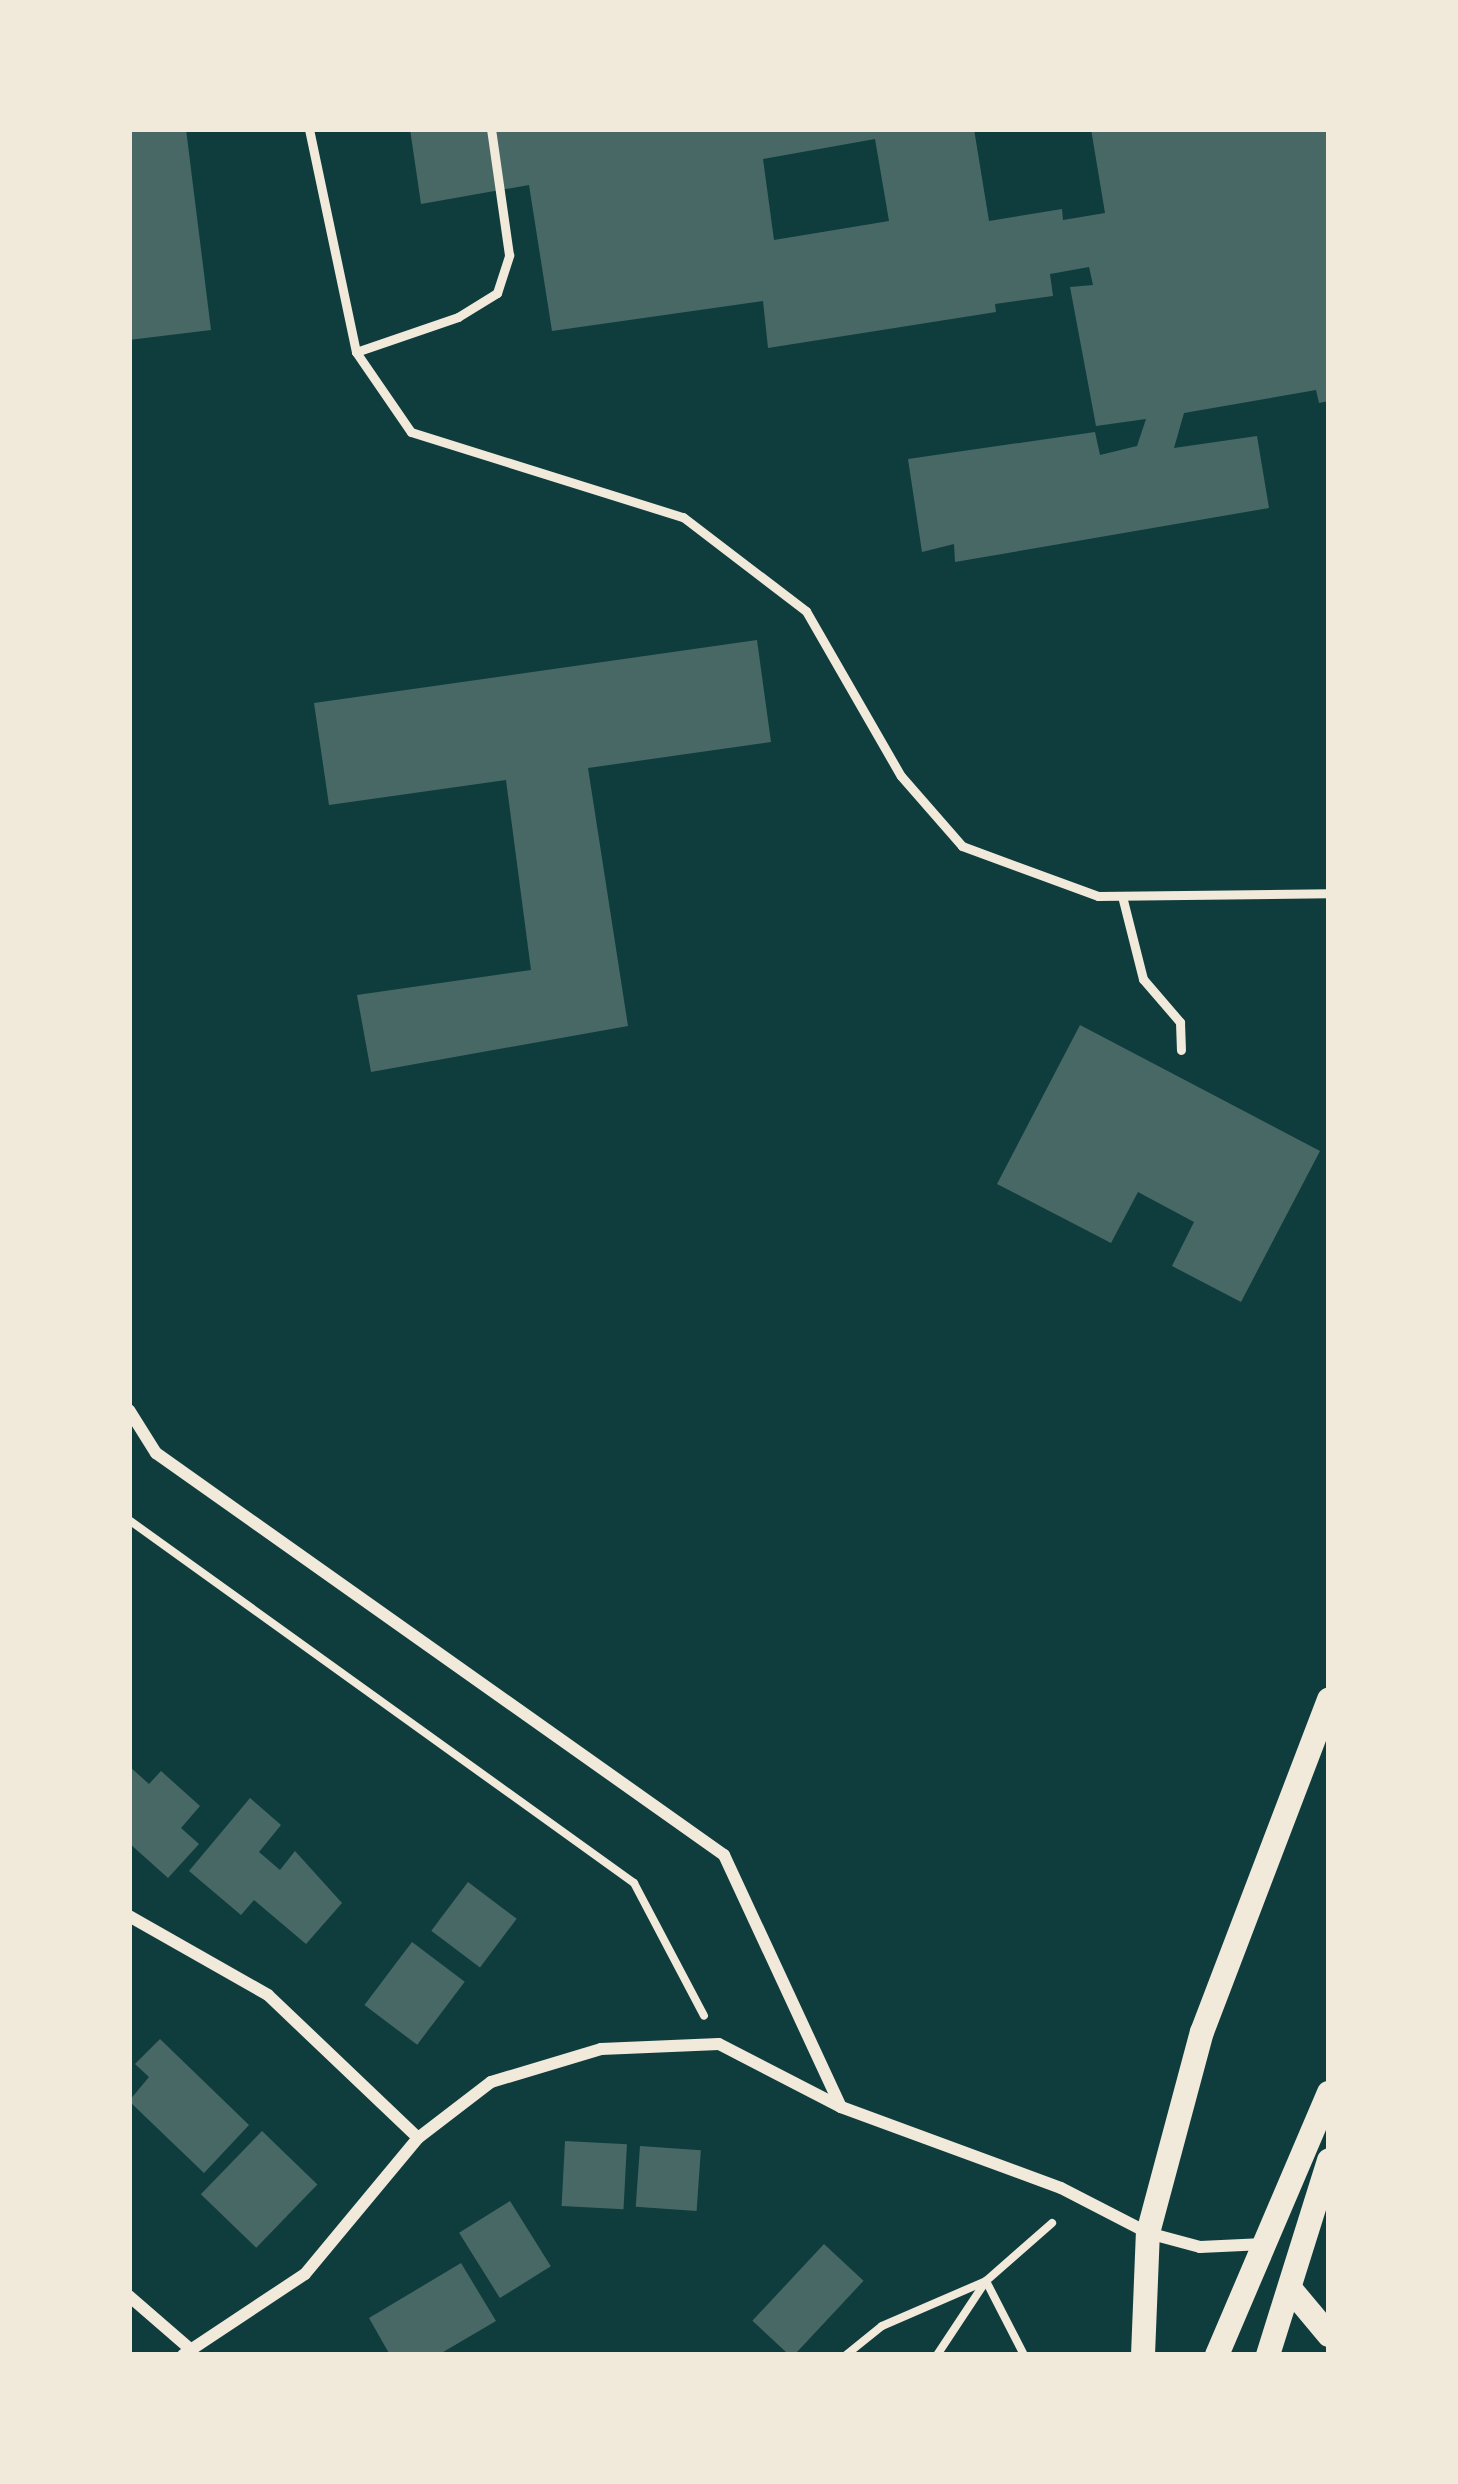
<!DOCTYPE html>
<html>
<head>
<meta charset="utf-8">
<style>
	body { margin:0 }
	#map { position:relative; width:1458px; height:2484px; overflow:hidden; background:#0f3d3e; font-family:Raleway,sans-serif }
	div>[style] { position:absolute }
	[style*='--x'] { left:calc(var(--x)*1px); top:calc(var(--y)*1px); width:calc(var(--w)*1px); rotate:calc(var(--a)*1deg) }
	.building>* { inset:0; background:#486865; transform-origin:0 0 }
	.path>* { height:8px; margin:-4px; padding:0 4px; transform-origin:4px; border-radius:4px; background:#f1e9da }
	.service>* { height:9px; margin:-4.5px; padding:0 4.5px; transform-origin:4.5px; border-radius:4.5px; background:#f1e9da }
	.minor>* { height:12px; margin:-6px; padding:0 6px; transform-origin:6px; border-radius:6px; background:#f1e9da }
	.secondary>* { height:24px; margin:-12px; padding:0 12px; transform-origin:12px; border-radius:12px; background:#f1e9da }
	span { translate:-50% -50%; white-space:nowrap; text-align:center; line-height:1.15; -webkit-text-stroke:12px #f1e9da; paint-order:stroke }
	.frame { position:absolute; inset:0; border:132px solid #f1e9da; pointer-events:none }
</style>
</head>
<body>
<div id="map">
	<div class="building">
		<div style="clip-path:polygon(129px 129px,186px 129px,211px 330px,129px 340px)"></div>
		<div style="clip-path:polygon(evenodd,410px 129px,974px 129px,989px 221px,1062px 209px,1063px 220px,1105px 213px,1091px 129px,1329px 129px,1329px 401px,1319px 403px,1316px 390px,1184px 413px,1174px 448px,1257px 436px,1269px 508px,955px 562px,954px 544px,922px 552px,908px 459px,1095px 432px,1100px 455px,1137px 446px,1146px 419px,1096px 426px,1070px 287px,1093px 285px,1089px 267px,1050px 274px,1053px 296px,995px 304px,996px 312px,768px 348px,763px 301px,552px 331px,529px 185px,421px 204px,410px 129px,875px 139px,889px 221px,774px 240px,763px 159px,875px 139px)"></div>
		<div style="clip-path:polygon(757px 640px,771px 742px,588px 768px,628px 1026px,371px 1072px,357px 995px,531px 970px,506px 780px,329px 805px,314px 703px)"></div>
		<div style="clip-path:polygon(1080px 1025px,1320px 1151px,1241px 1302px,1172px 1266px,1194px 1222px,1138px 1192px,1111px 1243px,997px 1184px)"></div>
		<div style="clip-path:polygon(129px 1766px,149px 1784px,161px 1771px,200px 1806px,181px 1828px,199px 1844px,168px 1878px,129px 1843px)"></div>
		<div style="clip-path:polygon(250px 1798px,281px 1825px,259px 1852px,280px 1870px,295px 1851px,342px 1903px,306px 1944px,254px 1900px,241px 1915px,189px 1871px)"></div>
		<div style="left:468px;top:1882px;width:61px;height:61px;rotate:37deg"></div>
		<div style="left:412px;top:1942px;width:66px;height:79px;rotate:37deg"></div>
		<div style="clip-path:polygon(160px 2039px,249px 2125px,204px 2173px,129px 2101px,149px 2077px,135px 2064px)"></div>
		<div style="left:262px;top:2131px;width:77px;height:88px;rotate:44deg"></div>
		<div style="left:565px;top:2141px;width:62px;height:65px;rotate:3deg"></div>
		<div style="left:640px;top:2146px;width:61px;height:61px;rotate:4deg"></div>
		<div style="left:510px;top:2201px;width:77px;height:60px;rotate:58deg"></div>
		<div style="left:824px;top:2244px;width:54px;height:105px;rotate:43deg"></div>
		<div style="clip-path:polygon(461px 2263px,496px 2321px,438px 2355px,390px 2355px,369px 2318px)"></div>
	</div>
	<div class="path">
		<div style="--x:129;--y:1520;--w:622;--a:35.71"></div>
		<div style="--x:634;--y:1883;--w:150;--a:62.2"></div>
		<div style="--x:846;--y:2355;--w:46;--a:-38.9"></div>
		<div style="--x:882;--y:2326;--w:113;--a:-23.4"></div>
		<div style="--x:986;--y:2281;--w:83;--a:62.8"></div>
		<div style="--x:937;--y:2355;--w:89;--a:-56.5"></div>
		<div style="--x:986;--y:2281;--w:88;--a:-41.3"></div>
	</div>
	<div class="service">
		<div style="--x:309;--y:129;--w:228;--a:78.1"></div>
		<div style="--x:356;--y:352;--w:97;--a:55.5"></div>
		<div style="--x:411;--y:432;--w:285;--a:17.4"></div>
		<div style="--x:683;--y:517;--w:155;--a:37.4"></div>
		<div style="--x:806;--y:611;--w:190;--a:60.1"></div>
		<div style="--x:901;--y:776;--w:93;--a:48.9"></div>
		<div style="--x:962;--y:846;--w:145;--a:20.2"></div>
		<div style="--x:1098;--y:896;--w:231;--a:-0.7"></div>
		<div style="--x:356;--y:352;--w:108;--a:-18.9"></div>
		<div style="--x:458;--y:317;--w:46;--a:-31.6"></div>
		<div style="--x:497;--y:293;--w:40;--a:-72"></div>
		<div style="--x:509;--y:255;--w:127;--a:-98.1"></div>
		<div style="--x:1122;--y:896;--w:86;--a:75.8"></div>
		<div style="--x:1143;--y:979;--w:57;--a:49.3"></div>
		<div style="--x:1180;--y:1022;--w:28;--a:88"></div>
	</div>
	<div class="minor">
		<div style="--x:129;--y:1410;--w:51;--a:57.9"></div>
		<div style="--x:156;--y:1453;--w:696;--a:35.29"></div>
		<div style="--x:724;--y:1855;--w:278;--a:65.1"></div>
		<div style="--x:129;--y:1916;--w:160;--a:29.6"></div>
		<div style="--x:268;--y:1995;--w:207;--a:43.6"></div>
		<div style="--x:129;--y:2296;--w:79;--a:40.9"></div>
		<div style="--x:183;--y:2355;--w:146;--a:-33.6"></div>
		<div style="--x:305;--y:2274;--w:177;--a:-50.3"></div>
		<div style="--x:418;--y:2138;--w:92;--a:-37.5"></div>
		<div style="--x:491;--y:2082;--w:115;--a:-16.7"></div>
		<div style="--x:601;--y:2049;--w:118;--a:-2.4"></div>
		<div style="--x:719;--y:2044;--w:137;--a:27.3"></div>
		<div style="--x:841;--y:2107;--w:234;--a:20.2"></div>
		<div style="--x:1061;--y:2188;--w:98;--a:27.3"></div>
		<div style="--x:1148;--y:2233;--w:54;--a:15.1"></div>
		<div style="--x:1200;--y:2247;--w:64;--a:-2.7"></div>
	</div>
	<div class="secondary">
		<div style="--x:1293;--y:2292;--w:56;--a:50.1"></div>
		<div style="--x:1143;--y:2355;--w:122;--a:-87.7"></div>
		<div style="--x:1148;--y:2233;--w:208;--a:-75"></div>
		<div style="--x:1202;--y:2032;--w:356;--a:-69.1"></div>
		<div style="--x:1217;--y:2355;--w:285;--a:-66.9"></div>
		<div style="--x:1268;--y:2355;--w:204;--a:-72.6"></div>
	</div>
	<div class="frame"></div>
</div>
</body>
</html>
